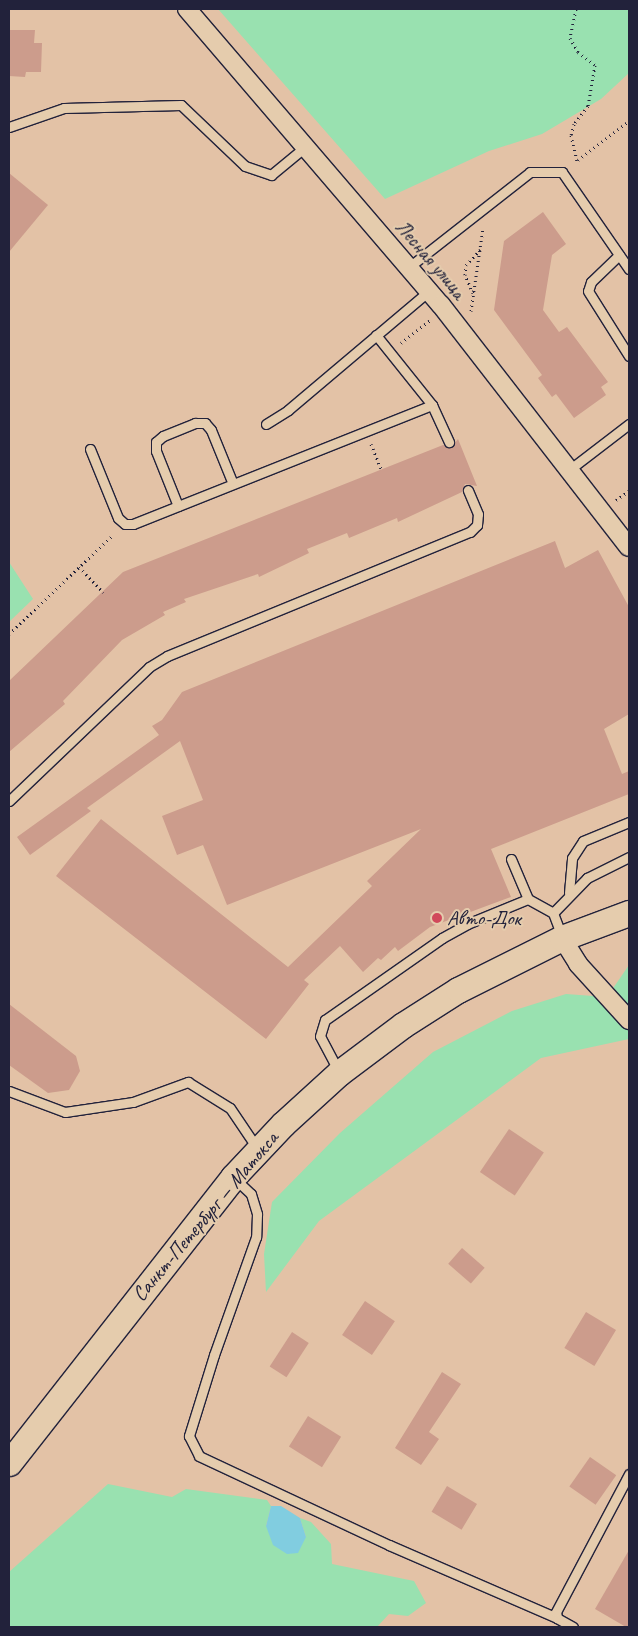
<!DOCTYPE html>
<html>
<head>
<meta charset="utf-8">
<style>
	body { margin:0 }
	#map { position:relative; width:638px; height:1636px; overflow:hidden; background:#e3c2a6; font-family:Caveat,sans-serif }
	div>[style] { position:absolute }
	[style*='--x'] { left:calc(var(--x)*1px); top:calc(var(--y)*1px); width:calc(var(--w)*1px); rotate:calc(var(--a)*1deg) }
	.green>* { inset:0; background:#99e1b0 }
	.water>* { inset:0; background:#81cde0 }
	.building>* { inset:0; background:#cc9c8c; transform-origin:0 0 }
	.path>* { height:3px; margin-top:-1.5px; transform-origin:0; background:repeating-linear-gradient(90deg,#22223b 0 1px,transparent 0 5px) }
	.roads { filter:drop-shadow(1px 0 #22223b) drop-shadow(-1px 0 #22223b) drop-shadow(0 1px #22223b) drop-shadow(0 -1px #22223b) }
	.lane>* { height:9px; margin:-4.5px; padding:0 4.5px; transform-origin:4.5px; border-radius:4.5px; background:#e5ccad }
	.street>* { height:18px; margin:-9px; padding:0 9px; transform-origin:9px; border-radius:9px; background:#e5ccad }
	.secondary>* { height:25px; margin:-12.5px; padding:0 12.5px; transform-origin:12.5px; border-radius:12.5px; background:#e5ccad }
	.dots>* { width:14px; height:14px; translate:-50% -50%; box-sizing:border-box; border:2px solid #e5ccad; border-radius:50% }
	span { translate:-50% -50%; white-space:nowrap; text-align:center; line-height:1.15; -webkit-text-stroke:4px #e5ccad; paint-order:stroke }
	.street-label { font-size:21px; color:#22223b }
	.poi-label { font-size:21px; color:#22223b }
	.left { translate:0 -50%; text-align:left }
	.frame { position:absolute; inset:0; border:10px solid #22223b; pointer-events:none }
</style>
</head>
<body>
<div id="map">
	<div class="green">
		<div style="clip-path:polygon(218px 9px,629px 9px,629px 73px,601px 99px,542px 134px,489px 151px,385px 199px)"></div>
		<div style="clip-path:polygon(9px 562px,33px 599px,9px 622px)"></div>
		<div style="clip-path:polygon(629px 965px,629px 1039px,541px 1058px,319px 1221px,266px 1292px,264px 1254px,272px 1202px,340px 1133px,433px 1052px,512px 1011px,566px 994px,607px 997px)"></div>
		<div style="clip-path:polygon(108px 1484px,172px 1497px,186px 1489px,267px 1500px,271px 1506px,266px 1526px,306px 1537px,300px 1518px,311px 1522px,331px 1544px,332px 1564px,414px 1581px,426px 1603px,408px 1616px,389px 1614px,377px 1627px,9px 1627px,9px 1572px)"></div>
	</div>
	<div class="water">
		<div style="clip-path:polygon(271px 1506px,281px 1506px,300px 1518px,306px 1537px,298px 1553px,287px 1554px,273px 1545px,266px 1526px)"></div>
	</div>
	<div class="building">
		<div style="clip-path:polygon(9px 30px,35px 30px,34px 43px,42px 43px,41px 72px,26px 72px,25px 77px,9px 76px)"></div>
		<div style="clip-path:polygon(9px 173px,48px 205px,9px 252px)"></div>
		<div style="clip-path:polygon(543px 212px,566px 244px,552px 255px,543px 310px,559px 332px,567px 327px,608px 382px,601px 387px,606px 395px,574px 418px,556px 394px,552px 397px,538px 378px,542px 375px,494px 310px,504px 241px)"></div>
		<div style="clip-path:polygon(458px 439px,477px 486px,465px 484px,462px 492px,398px 522px,397px 518px,349px 538px,347px 533px,307px 549px,309px 553px,259px 577px,258px 574px,184px 599px,186px 602px,163px 612px,165px 615px,122px 640px,63px 701px,65px 704px,9px 752px,9px 681px,123px 572px,443px 445px,451px 448px)"></div>
		<div style="clip-path:polygon(555px 541px,565px 568px,598px 550px,629px 607px,629px 714px,604px 729px,622px 774px,629px 771px,629px 794px,491px 849px,511px 897px,430px 927px,398px 951px,395px 947px,381px 960px,378px 958px,363px 972px,340px 946px,304px 980px,309px 984px,266px 1039px,56px 876px,101px 819px,288px 967px,372px 886px,367px 881px,421px 829px,227px 905px,203px 845px,177px 855px,162px 816px,203px 800px,180px 741px,87px 808px,91px 811px,30px 855px,17px 837px,159px 735px,152px 726px,162px 720px,182px 692px)"></div>
		<div style="clip-path:polygon(9px 1004px,76px 1056px,80px 1071px,69px 1090px,48px 1093px,9px 1065px)"></div>
		<div style="left:509px;top:1129px;width:42px;height:52px;rotate:34deg"></div>
		<div style="left:462px;top:1248px;width:30px;height:21px;rotate:41deg"></div>
		<div style="left:365px;top:1301px;width:36px;height:41px;rotate:34deg"></div>
		<div style="left:586px;top:1312px;width:35px;height:42px;rotate:31deg"></div>
		<div style="left:292px;top:1332px;width:20px;height:41px;rotate:33deg"></div>
		<div style="clip-path:polygon(442px 1372px,461px 1384px,429px 1432px,439px 1439px,421px 1465px,395px 1448px)"></div>
		<div style="left:308px;top:1416px;width:39px;height:36px;rotate:32deg"></div>
		<div style="left:590px;top:1457px;width:32px;height:36px;rotate:35deg"></div>
		<div style="left:447px;top:1486px;width:35px;height:30px;rotate:31deg"></div>
		<div style="clip-path:polygon(629px 1550px,629px 1627px,626px 1627px,595px 1609px)"></div>
	</div>
	<div class="path">
		<div style="--x:576;--y:9;--w:30;--a:102"></div>
		<div style="--x:570;--y:38;--w:16;--a:60"></div>
		<div style="--x:578;--y:52;--w:21;--a:37"></div>
		<div style="--x:595;--y:65;--w:42;--a:99.7"></div>
		<div style="--x:588;--y:106;--w:23;--a:128"></div>
		<div style="--x:574;--y:124;--w:11;--a:105"></div>
		<div style="--x:571;--y:135;--w:26;--a:77"></div>
		<div style="--x:578;--y:160;--w:64;--a:-37.4"></div>
		<div style="--x:473;--y:293;--w:20;--a:-114"></div>
		<div style="--x:465;--y:275;--w:10;--a:-84"></div>
		<div style="--x:466;--y:265;--w:21;--a:-47"></div>
		<div style="--x:471;--y:311;--w:84;--a:-81.8"></div>
		<div style="--x:401;--y:343;--w:37;--a:-38"></div>
		<div style="--x:371;--y:444;--w:27;--a:68"></div>
		<div style="--x:616;--y:500;--w:16;--a:-35"></div>
		<div style="--x:79;--y:567;--w:35;--a:46"></div>
		<div style="--x:9;--y:634;--w:144;--a:-43.6"></div>
	</div>
	<div class="roads">
		<div class="lane">
			<div style="--x:9;--y:127;--w:58;--a:-19.1"></div>
			<div style="--x:64;--y:108;--w:117;--a:-1.5"></div>
			<div style="--x:181;--y:105;--w:88;--a:43.6"></div>
			<div style="--x:245;--y:166;--w:28;--a:19"></div>
			<div style="--x:271;--y:175;--w:44;--a:-39.5"></div>
			<div style="--x:619;--y:255;--w:39;--a:136"></div>
			<div style="--x:591;--y:282;--w:9;--a:108"></div>
			<div style="--x:588;--y:291;--w:77;--a:57.8"></div>
			<div style="--x:409;--y:267;--w:154;--a:-38.1"></div>
			<div style="--x:530;--y:172;--w:32;--a:0"></div>
			<div style="--x:562;--y:172;--w:118;--a:55.4"></div>
			<div style="--x:376;--y:335;--w:90;--a:51.3"></div>
			<div style="--x:432;--y:405;--w:41;--a:65.3"></div>
			<div style="--x:266;--y:424;--w:26;--a:-32"></div>
			<div style="--x:288;--y:410;--w:185;--a:-40.2"></div>
			<div style="--x:90;--y:449;--w:74;--a:67.9"></div>
			<div style="--x:118;--y:518;--w:9;--a:41"></div>
			<div style="--x:125;--y:524;--w:8;--a:0"></div>
			<div style="--x:133;--y:524;--w:322;--a:-21.7"></div>
			<div style="--x:569;--y:470;--w:76;--a:-37.5"></div>
			<div style="--x:178;--y:506;--w:59;--a:-111.8"></div>
			<div style="--x:156;--y:451;--w:9;--a:-90"></div>
			<div style="--x:156;--y:442;--w:9;--a:-41"></div>
			<div style="--x:163;--y:436;--w:35;--a:-22"></div>
			<div style="--x:195;--y:423;--w:10;--a:0"></div>
			<div style="--x:205;--y:423;--w:9;--a:49"></div>
			<div style="--x:211;--y:430;--w:58;--a:67.8"></div>
			<div style="--x:9;--y:801;--w:194;--a:-43.7"></div>
			<div style="--x:149;--y:667;--w:21;--a:-31"></div>
			<div style="--x:167;--y:656;--w:327;--a:-22.3"></div>
			<div style="--x:470;--y:532;--w:10;--a:-45"></div>
			<div style="--x:477;--y:525;--w:11;--a:-85"></div>
			<div style="--x:478;--y:514;--w:26;--a:-113"></div>
			<div style="--x:511;--y:859;--w:43;--a:67"></div>
			<div style="--x:569;--y:893;--w:35;--a:-85"></div>
			<div style="--x:572;--y:858;--w:20;--a:-57"></div>
			<div style="--x:583;--y:841;--w:50;--a:-22.4"></div>
			<div style="--x:553;--y:913;--w:49;--a:-45.8"></div>
			<div style="--x:587;--y:878;--w:47;--a:-26.6"></div>
			<div style="--x:338;--y:1070;--w:38;--a:-118"></div>
			<div style="--x:320;--y:1036;--w:17;--a:-73"></div>
			<div style="--x:325;--y:1020;--w:143;--a:-35"></div>
			<div style="--x:442;--y:938;--w:29;--a:-29"></div>
			<div style="--x:467;--y:924;--w:66;--a:-22.3"></div>
			<div style="--x:528;--y:899;--w:29;--a:29"></div>
			<div style="--x:553;--y:913;--w:26;--a:69"></div>
			<div style="--x:9;--y:1091;--w:60;--a:20.6"></div>
			<div style="--x:65;--y:1112;--w:69;--a:-8.4"></div>
			<div style="--x:133;--y:1102;--w:59;--a:-20"></div>
			<div style="--x:188;--y:1082;--w:49;--a:31.8"></div>
			<div style="--x:230;--y:1108;--w:48;--a:56"></div>
			<div style="--x:234;--y:1178;--w:23;--a:43"></div>
			<div style="--x:251;--y:1194;--w:21;--a:73"></div>
			<div style="--x:257;--y:1214;--w:23;--a:92"></div>
			<div style="--x:256;--y:1237;--w:125;--a:109.6"></div>
			<div style="--x:214;--y:1355;--w:85;--a:107.2"></div>
			<div style="--x:189;--y:1436;--w:22;--a:63"></div>
			<div style="--x:199;--y:1456;--w:210;--a:25.1"></div>
			<div style="--x:389;--y:1545;--w:183;--a:23.5"></div>
			<div style="--x:573;--y:1627;--w:18;--a:-151"></div>
			<div style="--x:557;--y:1618;--w:6;--a:-99"></div>
			<div style="--x:556;--y:1612;--w:156;--a:-62.1"></div>
		</div>
		<div class="street">
			<div style="--x:187;--y:9;--w:390;--a:49.4"></div>
			<div style="--x:441;--y:305;--w:306;--a:52.2"></div>
			<div style="--x:562;--y:938;--w:31;--a:58"></div>
			<div style="--x:578;--y:964;--w:76;--a:47.7"></div>
		</div>
		<div class="secondary">
			<div style="--x:9;--y:1463;--w:363;--a:-51.9"></div>
			<div style="--x:233;--y:1177;--w:73;--a:-46.7"></div>
			<div style="--x:283;--y:1124;--w:76;--a:-42.3"></div>
			<div style="--x:339;--y:1073;--w:80;--a:-36.9"></div>
			<div style="--x:403;--y:1025;--w:65;--a:-32.5"></div>
			<div style="--x:458;--y:990;--w:116;--a:-26.6"></div>
			<div style="--x:562;--y:938;--w:72;--a:-20.5"></div>
		</div>
	</div>
	<div class="dots">
		<div style="left:437px;top:918px;background:#d1495b"></div>
	</div>
	<div class="street-label">
		<span style="left:431px;top:259px;rotate:50deg">Лесная улица</span>
		<span style="left:205px;top:1216px;rotate:-50deg">Санкт-Петербург — Матокса</span>
	</div>
	<div class="poi-label">
		<span class="left" style="left:447px;top:918px">Авто-Док</span>
	</div>
	<div class="frame"></div>
</div>
</body>
</html>
